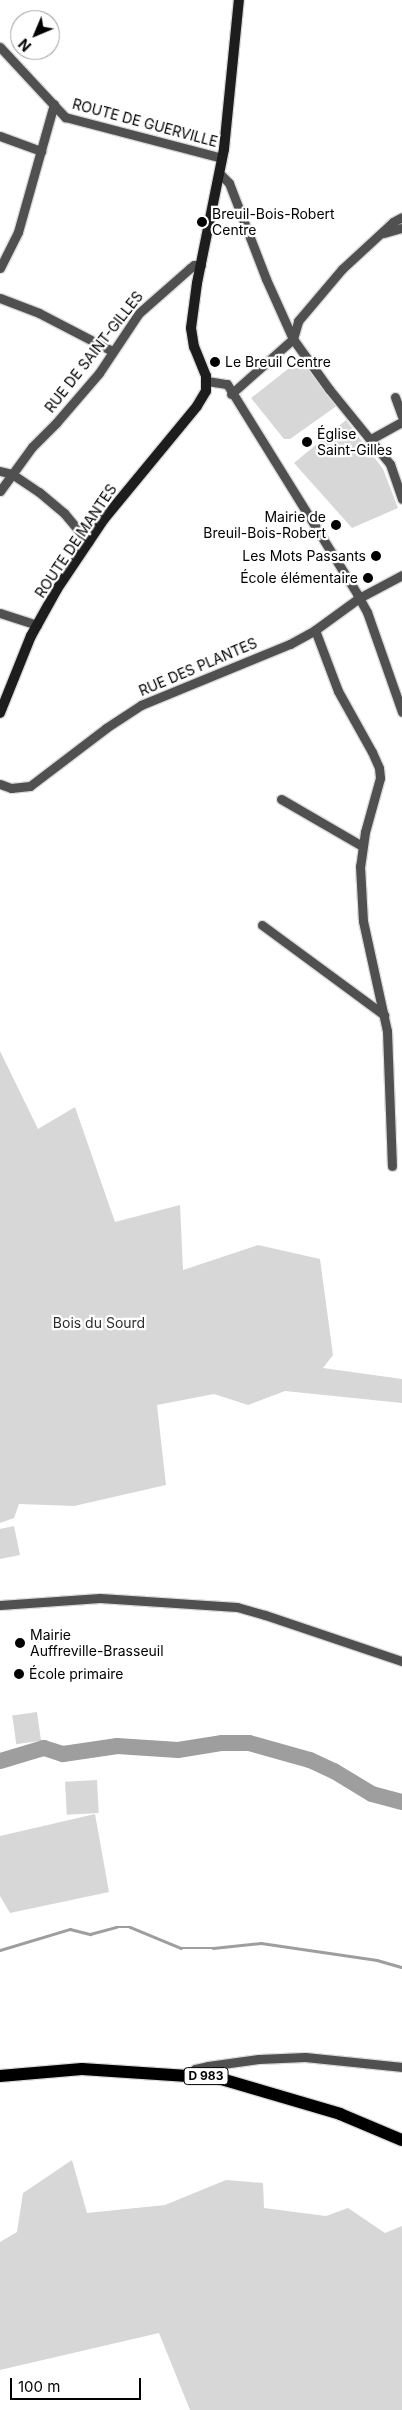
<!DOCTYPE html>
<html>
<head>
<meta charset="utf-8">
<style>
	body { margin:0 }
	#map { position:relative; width:402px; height:2410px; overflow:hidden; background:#fff; font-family:Inter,sans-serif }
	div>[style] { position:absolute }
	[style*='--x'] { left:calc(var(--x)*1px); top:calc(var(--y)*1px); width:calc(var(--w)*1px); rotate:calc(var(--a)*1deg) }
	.green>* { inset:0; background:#d7d7d7; transform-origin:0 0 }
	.stream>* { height:2.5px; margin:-1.25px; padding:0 1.25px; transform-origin:1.25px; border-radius:1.25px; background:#9e9e9e }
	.river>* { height:16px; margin:-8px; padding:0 8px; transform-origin:8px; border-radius:8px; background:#9e9e9e }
	.roads { filter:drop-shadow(1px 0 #dbdbdb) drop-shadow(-1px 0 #dbdbdb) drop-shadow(0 1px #dbdbdb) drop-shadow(0 -1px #dbdbdb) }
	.minor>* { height:9px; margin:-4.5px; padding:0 4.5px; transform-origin:4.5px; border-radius:4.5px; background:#505050 }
	.secondary>* { height:10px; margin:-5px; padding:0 5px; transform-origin:5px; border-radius:5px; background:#1d1d1d }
	.primary>* { height:12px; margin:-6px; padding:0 6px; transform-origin:6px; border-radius:6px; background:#000 }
	.dots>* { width:14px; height:14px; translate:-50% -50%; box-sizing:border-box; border:2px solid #fff; border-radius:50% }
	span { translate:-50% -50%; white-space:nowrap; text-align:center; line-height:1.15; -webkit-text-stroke:4.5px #fff; paint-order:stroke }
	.shield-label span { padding:1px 4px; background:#fff; border:1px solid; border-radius:4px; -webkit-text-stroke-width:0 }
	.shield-label { font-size:12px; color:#000; font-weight:700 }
	.street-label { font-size:14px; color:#000 }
	.poi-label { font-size:14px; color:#000 }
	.left { translate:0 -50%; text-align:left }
	.right { translate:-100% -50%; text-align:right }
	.park-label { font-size:14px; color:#2e2e2e }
	.north { position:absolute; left:10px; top:10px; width:50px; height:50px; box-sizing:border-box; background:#fff; border:1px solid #999; border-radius:50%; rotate:225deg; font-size:14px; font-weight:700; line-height:20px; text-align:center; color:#000 }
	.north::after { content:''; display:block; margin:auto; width:18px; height:22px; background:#000; clip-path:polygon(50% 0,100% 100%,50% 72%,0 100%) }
	.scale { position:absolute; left:10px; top:2378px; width:131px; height:22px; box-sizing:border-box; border:2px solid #000; border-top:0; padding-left:6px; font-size:15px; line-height:18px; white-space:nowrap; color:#000; -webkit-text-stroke:4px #fff; paint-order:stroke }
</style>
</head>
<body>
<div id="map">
	<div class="green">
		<div style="clip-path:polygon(302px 358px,338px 405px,290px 439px,284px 439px,251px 398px)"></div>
		<div style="clip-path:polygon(346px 420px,383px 469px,398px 508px,352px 528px,294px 463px)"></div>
		<div style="clip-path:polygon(0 1051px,38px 1129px,75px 1107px,115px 1222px,180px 1205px,183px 1270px,258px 1245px,320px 1259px,333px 1355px,323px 1368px,402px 1379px,402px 1403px,285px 1391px,248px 1405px,214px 1394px,157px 1405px,166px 1485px,74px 1506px,19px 1504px,14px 1518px,0 1523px)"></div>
		<div style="clip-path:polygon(14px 1526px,20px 1555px,0 1559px,0 1529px)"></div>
		<div style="left:37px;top:1712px;width:29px;height:25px;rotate:82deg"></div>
		<div style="left:97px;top:1780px;width:33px;height:32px;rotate:87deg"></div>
		<div style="clip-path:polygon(95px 1814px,109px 1892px,10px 1913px,0 1896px,0 1836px)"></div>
		<div style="clip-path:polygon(72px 2160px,87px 2213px,165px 2205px,226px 2180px,263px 2183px,264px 2208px,326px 2216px,348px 2208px,385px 2233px,402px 2226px,402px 2410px,190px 2410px,159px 2333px,0 2370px,0 2242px,17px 2232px,23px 2193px)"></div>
	</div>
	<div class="stream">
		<div style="--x:0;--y:1950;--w:73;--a:-16.7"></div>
		<div style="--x:70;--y:1929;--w:21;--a:14"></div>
		<div style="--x:90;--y:1934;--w:27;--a:-15"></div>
		<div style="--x:116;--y:1927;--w:14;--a:0"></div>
		<div style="--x:130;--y:1927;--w:55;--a:22.4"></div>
		<div style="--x:181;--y:1948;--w:32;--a:0"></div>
		<div style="--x:213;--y:1948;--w:48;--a:-5.9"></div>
		<div style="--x:261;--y:1943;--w:117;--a:8.3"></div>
		<div style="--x:377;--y:1960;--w:26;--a:16"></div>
	</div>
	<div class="river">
		<div style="--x:0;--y:1761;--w:46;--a:-16.5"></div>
		<div style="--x:44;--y:1748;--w:20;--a:18"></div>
		<div style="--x:63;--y:1754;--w:55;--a:-8.4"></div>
		<div style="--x:117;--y:1746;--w:61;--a:3.8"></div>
		<div style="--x:178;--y:1750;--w:45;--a:-9"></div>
		<div style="--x:222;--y:1743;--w:27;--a:0"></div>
		<div style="--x:249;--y:1743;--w:63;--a:15.6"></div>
		<div style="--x:310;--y:1760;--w:26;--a:25"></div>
		<div style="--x:334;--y:1771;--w:44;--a:31.2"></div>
		<div style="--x:372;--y:1794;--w:31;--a:15"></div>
	</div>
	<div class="roads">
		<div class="minor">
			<div style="--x:0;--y:47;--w:96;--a:47.1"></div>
			<div style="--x:65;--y:117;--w:162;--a:14.6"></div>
			<div style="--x:0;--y:136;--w:44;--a:20.1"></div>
			<div style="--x:220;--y:174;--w:13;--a:45"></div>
			<div style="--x:229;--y:183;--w:103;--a:68.9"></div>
			<div style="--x:266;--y:279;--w:66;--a:65.8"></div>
			<div style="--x:293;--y:339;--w:62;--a:54.2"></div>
			<div style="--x:329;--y:389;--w:97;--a:50.9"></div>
			<div style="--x:390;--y:464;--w:37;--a:71"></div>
			<div style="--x:384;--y:233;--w:19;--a:-16"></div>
			<div style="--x:0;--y:268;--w:40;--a:-63.4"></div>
			<div style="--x:18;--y:232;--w:133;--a:-74.3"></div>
			<div style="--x:0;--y:298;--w:42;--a:21"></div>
			<div style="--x:39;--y:313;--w:82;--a:27.5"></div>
			<div style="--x:207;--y:381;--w:20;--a:9"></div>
			<div style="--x:227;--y:384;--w:247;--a:58.2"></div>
			<div style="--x:357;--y:594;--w:21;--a:61"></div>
			<div style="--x:367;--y:612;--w:106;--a:70.7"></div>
			<div style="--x:231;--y:394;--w:83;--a:-41.6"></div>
			<div style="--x:293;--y:339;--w:19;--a:-74"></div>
			<div style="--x:298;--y:321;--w:68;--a:-49.8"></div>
			<div style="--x:342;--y:269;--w:69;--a:-42.7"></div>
			<div style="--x:393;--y:222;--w:10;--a:-29"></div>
			<div style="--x:395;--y:397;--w:20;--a:70"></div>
			<div style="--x:371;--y:439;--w:35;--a:-29"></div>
			<div style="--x:0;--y:471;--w:12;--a:14"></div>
			<div style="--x:12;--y:474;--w:32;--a:34"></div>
			<div style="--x:39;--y:492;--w:33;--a:40"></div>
			<div style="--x:64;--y:513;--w:38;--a:50"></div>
			<div style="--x:0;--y:491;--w:54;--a:-54"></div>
			<div style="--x:32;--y:447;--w:34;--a:-45"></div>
			<div style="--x:56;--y:423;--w:66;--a:-49.3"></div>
			<div style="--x:99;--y:373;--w:72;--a:-56.3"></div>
			<div style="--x:139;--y:313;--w:68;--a:-41.4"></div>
			<div style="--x:190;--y:268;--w:5;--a:-37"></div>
			<div style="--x:194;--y:265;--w:7;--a:0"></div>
			<div style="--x:0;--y:613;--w:39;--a:18"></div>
			<div style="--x:315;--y:630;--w:65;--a:69.3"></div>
			<div style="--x:338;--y:691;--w:70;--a:60.9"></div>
			<div style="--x:372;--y:752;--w:17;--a:66"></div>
			<div style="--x:379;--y:768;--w:10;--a:84"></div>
			<div style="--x:380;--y:778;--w:56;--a:105.5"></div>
			<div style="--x:365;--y:832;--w:34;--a:98"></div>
			<div style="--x:360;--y:866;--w:55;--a:86.9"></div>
			<div style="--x:363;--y:921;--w:113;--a:77.7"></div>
			<div style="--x:387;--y:1031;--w:135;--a:87.9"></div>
			<div style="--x:0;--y:784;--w:12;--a:20"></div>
			<div style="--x:11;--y:788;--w:19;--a:-6"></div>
			<div style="--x:30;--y:786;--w:96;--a:-37.3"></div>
			<div style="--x:106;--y:728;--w:42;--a:-33.3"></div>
			<div style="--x:141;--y:705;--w:161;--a:-22.3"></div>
			<div style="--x:290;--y:644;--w:29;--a:-29"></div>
			<div style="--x:315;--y:630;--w:54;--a:-36"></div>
			<div style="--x:359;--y:598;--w:49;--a:-28.1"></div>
			<div style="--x:281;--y:799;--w:94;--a:30.1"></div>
			<div style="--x:262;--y:925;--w:152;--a:36.4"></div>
			<div style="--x:0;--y:1605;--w:100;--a:-4"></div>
			<div style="--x:100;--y:1598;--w:137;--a:3.8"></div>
			<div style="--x:237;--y:1607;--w:29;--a:16"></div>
			<div style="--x:265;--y:1615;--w:145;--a:18.6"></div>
			<div style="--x:194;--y:2075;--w:6;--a:-81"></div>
			<div style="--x:195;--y:2069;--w:13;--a:-13"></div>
			<div style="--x:208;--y:2066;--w:51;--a:-7.8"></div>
			<div style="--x:259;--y:2059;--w:46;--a:-2.5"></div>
			<div style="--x:305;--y:2057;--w:98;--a:5.9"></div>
		</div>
		<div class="secondary">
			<div style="--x:0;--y:713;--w:83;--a:-68.1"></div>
			<div style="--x:31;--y:636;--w:54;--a:-61"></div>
			<div style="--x:57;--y:589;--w:84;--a:-56.1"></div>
			<div style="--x:104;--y:519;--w:146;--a:-50.5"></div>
			<div style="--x:197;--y:406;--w:17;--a:-59"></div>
			<div style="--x:206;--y:391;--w:15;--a:-90"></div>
			<div style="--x:206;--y:376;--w:31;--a:-112"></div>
			<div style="--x:194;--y:347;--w:19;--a:-99"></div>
			<div style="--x:191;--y:328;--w:45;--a:-82.4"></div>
			<div style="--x:197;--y:283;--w:137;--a:-78.6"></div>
			<div style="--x:224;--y:149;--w:150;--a:-84.3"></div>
		</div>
		<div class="primary">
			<div style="--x:0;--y:2076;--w:82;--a:-4.9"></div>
			<div style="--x:82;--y:2069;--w:136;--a:3.8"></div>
			<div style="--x:218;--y:2078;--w:127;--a:16.4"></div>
			<div style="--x:340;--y:2114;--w:67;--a:22.8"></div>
		</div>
	</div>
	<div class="dots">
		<div style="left:202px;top:222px;background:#000"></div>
		<div style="left:215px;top:362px;background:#000"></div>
		<div style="left:307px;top:442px;background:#000"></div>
		<div style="left:336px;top:525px;background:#000"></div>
		<div style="left:376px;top:556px;background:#000"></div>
		<div style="left:368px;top:578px;background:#000"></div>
		<div style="left:20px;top:1643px;background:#000"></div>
		<div style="left:19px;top:1674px;background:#000"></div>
	</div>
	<div class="shield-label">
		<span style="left:206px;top:2076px">D 983</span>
	</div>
	<div class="street-label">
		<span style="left:145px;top:123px;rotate:15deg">ROUTE DE GUERVILLE</span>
		<span style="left:94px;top:352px;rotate:-52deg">RUE DE SAINT-GILLES</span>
		<span style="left:76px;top:541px;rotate:-56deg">ROUTE DE MANTES</span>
		<span style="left:198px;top:667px;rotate:-23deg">RUE DES PLANTES</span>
	</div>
	<div class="poi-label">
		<span class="left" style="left:212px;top:222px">Breuil-Bois-Robert<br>Centre</span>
		<span class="left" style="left:225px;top:362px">Le Breuil Centre</span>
		<span class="left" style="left:317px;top:442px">Église<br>Saint-Gilles</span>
		<span class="right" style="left:326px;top:525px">Mairie de<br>Breuil-Bois-Robert</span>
		<span class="right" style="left:366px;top:556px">Les Mots Passants</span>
		<span class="right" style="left:358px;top:578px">École élémentaire</span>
		<span class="left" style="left:30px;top:1643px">Mairie<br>Auffreville-Brasseuil</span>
		<span class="left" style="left:29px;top:1674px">École primaire</span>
	</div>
	<div class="park-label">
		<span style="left:99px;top:1323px">Bois du Sourd</span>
	</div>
	<div class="north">N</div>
	<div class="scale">100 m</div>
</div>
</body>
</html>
